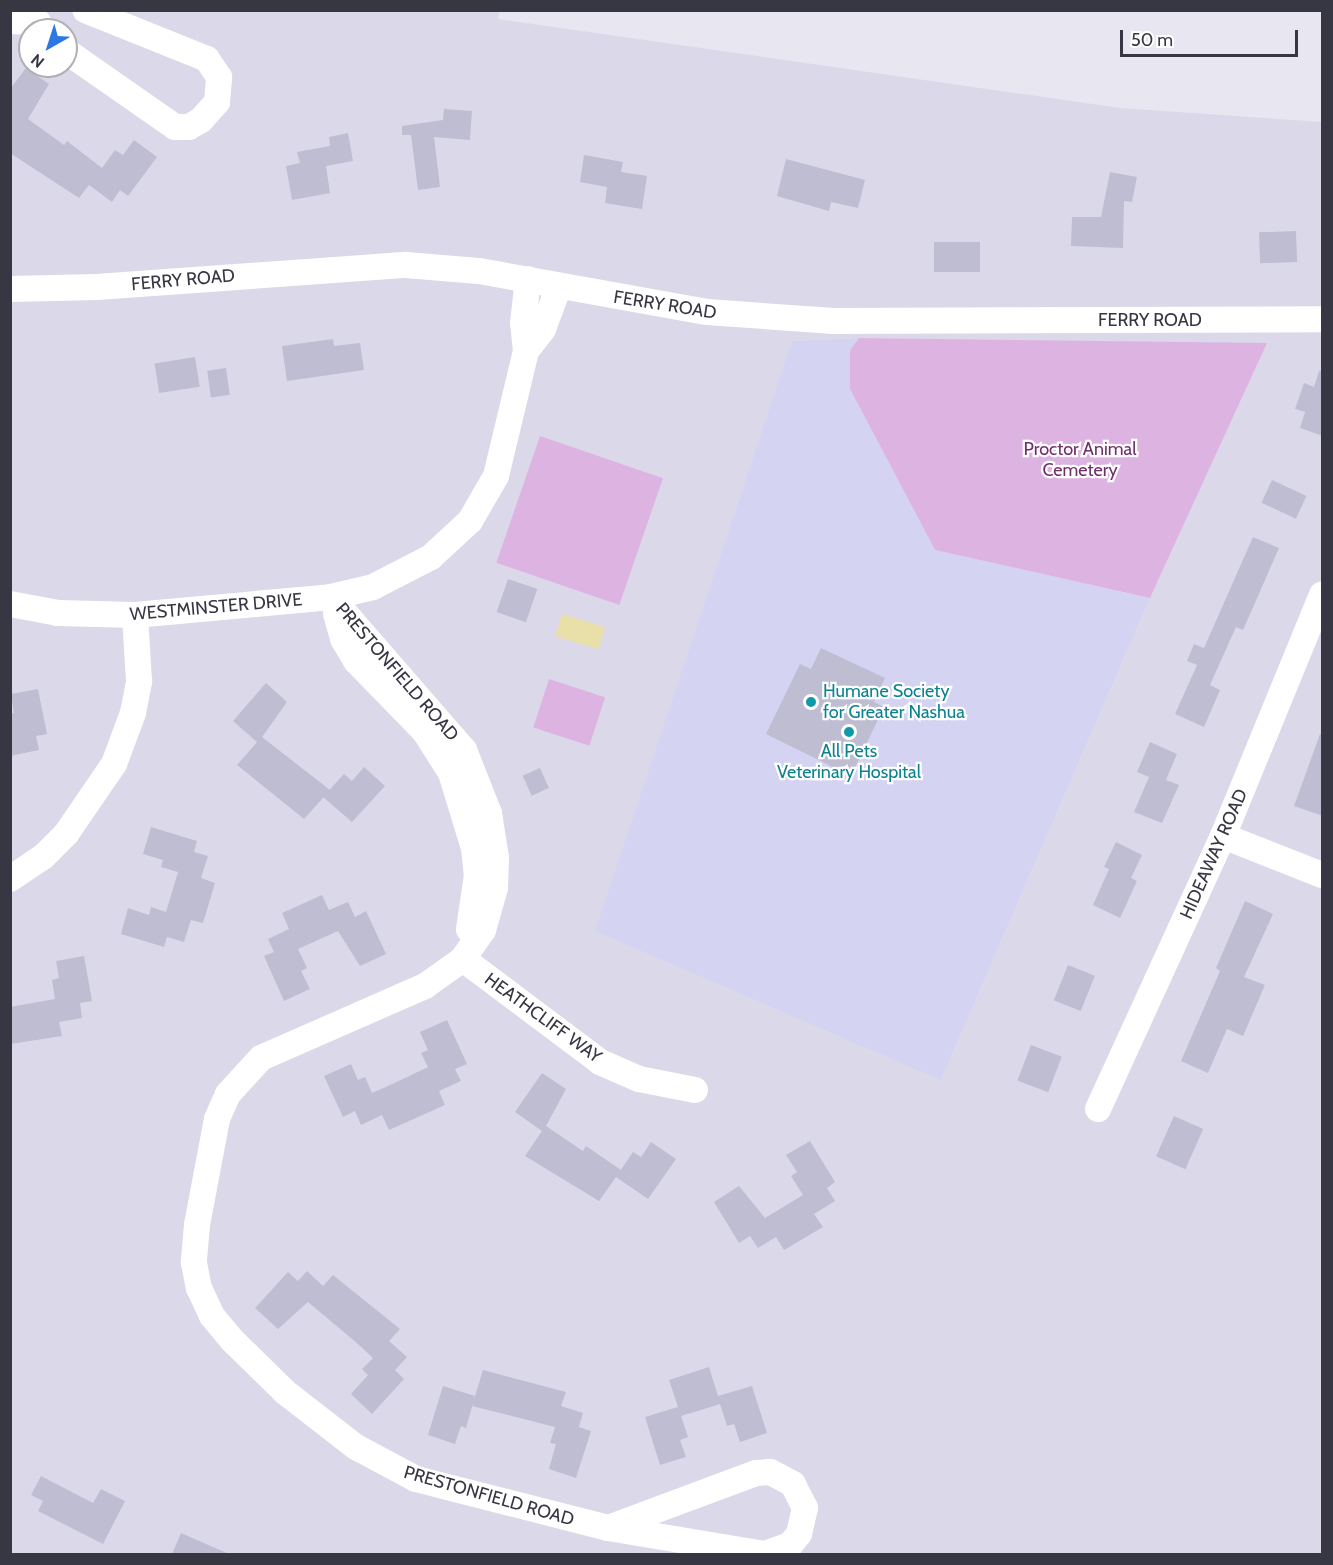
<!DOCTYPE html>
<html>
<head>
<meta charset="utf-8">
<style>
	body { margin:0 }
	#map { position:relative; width:1333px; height:1565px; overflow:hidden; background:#e8e6f1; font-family:Cabin,sans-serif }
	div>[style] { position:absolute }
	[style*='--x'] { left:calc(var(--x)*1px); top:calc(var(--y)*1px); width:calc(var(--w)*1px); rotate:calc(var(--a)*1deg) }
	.residential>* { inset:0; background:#dbd9e9 }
	.commercial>* { inset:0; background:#d4d3f1 }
	.green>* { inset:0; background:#ddb3e2; transform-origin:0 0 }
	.water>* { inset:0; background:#e9dfa8; transform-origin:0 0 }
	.building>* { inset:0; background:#bebdd2; transform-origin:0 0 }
	.minor>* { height:26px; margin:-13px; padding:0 13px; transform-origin:13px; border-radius:13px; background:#fff }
	.dots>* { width:16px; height:16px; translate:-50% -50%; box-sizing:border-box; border:3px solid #fff; border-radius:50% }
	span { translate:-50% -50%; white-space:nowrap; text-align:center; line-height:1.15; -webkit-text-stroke:4.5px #fff; paint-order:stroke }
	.street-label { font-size:18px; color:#373643 }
	.park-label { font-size:18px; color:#6f2f6c }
	.culture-label { font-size:18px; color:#0d838f }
	.left { translate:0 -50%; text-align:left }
	.frame { position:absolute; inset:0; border:12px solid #373643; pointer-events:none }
	.north { position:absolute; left:18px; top:18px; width:60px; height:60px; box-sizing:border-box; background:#fff; border:2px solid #afafb4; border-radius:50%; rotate:219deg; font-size:16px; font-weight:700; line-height:24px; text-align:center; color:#373643 }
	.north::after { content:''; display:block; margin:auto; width:21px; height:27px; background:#2a77e5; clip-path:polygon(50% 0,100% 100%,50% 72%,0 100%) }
	.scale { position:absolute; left:1120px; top:30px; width:178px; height:27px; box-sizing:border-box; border:3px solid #373643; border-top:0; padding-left:8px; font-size:18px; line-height:21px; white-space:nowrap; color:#373643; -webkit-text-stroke:4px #fff; paint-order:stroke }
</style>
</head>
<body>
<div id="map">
	<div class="residential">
		<div style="clip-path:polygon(evenodd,11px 11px,500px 11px,498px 19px,1120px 108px,1322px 122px,1322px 1554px,11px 1554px,11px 11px,30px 30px,66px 30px,66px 66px,30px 66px,30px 30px,11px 11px,859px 338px,1266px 345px,1150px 598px,941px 1080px,791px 341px,859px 338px)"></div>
	</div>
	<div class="commercial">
		<div style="clip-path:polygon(859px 338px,850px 350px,850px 389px,935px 550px,1150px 598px,941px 1080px,595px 931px,792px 341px)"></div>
	</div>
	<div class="green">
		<div style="clip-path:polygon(859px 338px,1267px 343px,1150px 598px,935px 550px,850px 389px,850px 350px)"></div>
		<div style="left:540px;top:436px;width:130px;height:134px;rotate:19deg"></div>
		<div style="left:549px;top:679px;width:59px;height:51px;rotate:18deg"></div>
	</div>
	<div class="water">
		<div style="left:562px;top:614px;width:45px;height:23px;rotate:17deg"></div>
	</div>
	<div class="building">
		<div style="clip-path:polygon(26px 68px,49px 84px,28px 119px,64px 145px,67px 141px,102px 168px,115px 150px,123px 155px,134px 140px,157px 157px,128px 196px,120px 190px,112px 202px,89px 185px,79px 198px,10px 153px,10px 89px)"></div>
		<div style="clip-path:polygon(444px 109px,472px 111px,470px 140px,434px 137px,440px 187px,418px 190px,411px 135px,402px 135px,402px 126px,443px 120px)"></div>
		<div style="clip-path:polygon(348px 133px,353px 161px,326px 166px,330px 193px,292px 200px,286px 166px,300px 163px,297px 152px,330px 146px,329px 137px)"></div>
		<div style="clip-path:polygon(584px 155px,623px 162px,621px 172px,647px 176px,642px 209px,605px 203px,607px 187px,580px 182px)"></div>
		<div style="clip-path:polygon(786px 159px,865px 180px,858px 208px,831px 202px,829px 211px,777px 196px)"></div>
		<div style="clip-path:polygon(1110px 172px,1137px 177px,1132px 202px,1124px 201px,1123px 248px,1071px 246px,1072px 217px,1101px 217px)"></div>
		<div style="left:1296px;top:231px;width:31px;height:37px;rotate:88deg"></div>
		<div style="left:934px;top:242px;width:46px;height:30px"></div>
		<div style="clip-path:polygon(333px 339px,334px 346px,360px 343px,364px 370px,287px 381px,282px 346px)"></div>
		<div style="left:195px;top:357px;width:30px;height:41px;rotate:81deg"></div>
		<div style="left:226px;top:368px;width:27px;height:19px;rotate:82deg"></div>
		<div style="clip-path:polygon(1319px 371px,1323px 371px,1323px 436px,1300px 428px,1305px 412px,1295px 409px,1304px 383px,1314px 387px)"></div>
		<div style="left:1272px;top:480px;width:38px;height:25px;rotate:25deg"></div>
		<div style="clip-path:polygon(1253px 537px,1279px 548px,1243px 630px,1236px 627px,1210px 685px,1220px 690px,1204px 727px,1175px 714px,1197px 665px,1187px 661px,1194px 644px,1204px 648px)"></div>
		<div style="left:508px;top:579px;width:31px;height:35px;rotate:19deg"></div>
		<div style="clip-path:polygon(821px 648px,885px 678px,874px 702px,884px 707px,851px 776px,766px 734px,800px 664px,811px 669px)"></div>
		<div style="clip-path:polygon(266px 683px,287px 702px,262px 737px,330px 790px,304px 819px,237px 765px,257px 742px,233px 721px)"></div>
		<div style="clip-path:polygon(38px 689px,47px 734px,36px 736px,39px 750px,10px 756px,10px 714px,14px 713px,11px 694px)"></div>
		<div style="clip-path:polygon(1320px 734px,1323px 734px,1323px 816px,1294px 806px)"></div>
		<div style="clip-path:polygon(1150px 742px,1177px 754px,1166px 780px,1179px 785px,1162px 823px,1134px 812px,1149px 777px,1137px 772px)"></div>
		<div style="clip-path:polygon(364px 767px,385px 786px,352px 822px,323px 797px,344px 774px,352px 781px)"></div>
		<div style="left:540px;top:768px;width:22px;height:19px;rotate:66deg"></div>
		<div style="clip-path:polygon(151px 827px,197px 841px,194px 852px,208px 856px,201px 878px,215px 883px,203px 923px,191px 920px,184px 942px,167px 937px,164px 947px,121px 934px,128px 908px,149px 915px,151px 907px,166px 912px,178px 872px,161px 867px,163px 860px,143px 854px)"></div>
		<div style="clip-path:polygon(1116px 842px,1142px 855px,1131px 878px,1137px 881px,1120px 918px,1093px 905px,1109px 869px,1104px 867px)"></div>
		<div style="clip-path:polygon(322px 895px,329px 910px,348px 902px,355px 917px,366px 911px,386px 954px,360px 966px,338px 931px,298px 949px,307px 968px,301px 971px,310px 989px,284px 1001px,264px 956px,274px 952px,268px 939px,289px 929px,282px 913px)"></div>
		<div style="clip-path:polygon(1245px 901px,1273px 914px,1244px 977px,1265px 985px,1243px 1036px,1227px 1029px,1208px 1073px,1181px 1061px,1220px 971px,1216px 968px)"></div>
		<div style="clip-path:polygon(84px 956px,92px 1001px,80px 1003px,82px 1018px,59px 1022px,62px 1036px,10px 1044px,10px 1007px,55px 999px,52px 980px,59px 978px,56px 961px)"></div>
		<div style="left:1068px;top:965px;width:29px;height:38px;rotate:22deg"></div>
		<div style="clip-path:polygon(447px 1020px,467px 1064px,455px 1069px,461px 1081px,439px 1091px,445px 1105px,389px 1130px,382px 1115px,361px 1125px,355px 1111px,343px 1117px,324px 1076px,351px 1064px,358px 1080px,365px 1077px,372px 1093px,388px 1086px,428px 1067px,421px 1053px,428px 1050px,420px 1032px)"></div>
		<div style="left:1031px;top:1045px;width:33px;height:38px;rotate:21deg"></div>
		<div style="clip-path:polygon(542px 1073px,566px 1089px,546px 1126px,583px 1151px,586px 1146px,621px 1170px,599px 1201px,525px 1156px,542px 1131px,515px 1112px)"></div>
		<div style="left:1174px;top:1116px;width:32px;height:44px;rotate:24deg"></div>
		<div style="clip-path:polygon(810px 1141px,835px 1182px,827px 1188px,835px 1201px,814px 1214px,823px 1227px,784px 1250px,776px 1237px,758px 1248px,750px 1236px,739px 1243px,714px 1202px,739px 1186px,765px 1218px,803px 1195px,791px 1176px,797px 1172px,786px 1155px)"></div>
		<div style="clip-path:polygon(651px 1142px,676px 1159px,648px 1199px,616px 1177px,633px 1152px,641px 1157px)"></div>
		<div style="clip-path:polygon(307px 1271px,323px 1286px,333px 1275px,400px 1329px,389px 1341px,407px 1357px,395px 1370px,404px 1379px,372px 1414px,351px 1394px,368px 1375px,362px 1369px,373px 1358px,358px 1344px,308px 1302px,278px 1329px,255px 1308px,288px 1272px,298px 1281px)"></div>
		<div style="clip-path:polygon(709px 1367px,718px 1396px,752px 1386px,767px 1433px,740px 1442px,734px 1424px,727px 1426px,720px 1404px,701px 1410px,681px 1416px,688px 1437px,680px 1440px,686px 1457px,660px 1465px,645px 1417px,678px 1407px,669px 1380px)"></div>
		<div style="clip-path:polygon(483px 1370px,566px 1392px,561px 1406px,583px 1413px,579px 1427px,591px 1431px,576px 1478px,549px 1469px,556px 1444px,550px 1443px,555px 1427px,472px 1406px)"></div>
		<div style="clip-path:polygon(443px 1386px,475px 1396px,466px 1428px,461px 1426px,455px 1444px,428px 1435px)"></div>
		<div style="clip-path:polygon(41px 1476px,93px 1503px,101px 1489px,125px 1501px,103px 1544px,38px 1511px,43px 1501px,31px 1495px)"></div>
		<div style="clip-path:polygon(181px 1533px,229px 1554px,172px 1554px)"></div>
	</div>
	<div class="minor">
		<div style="--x:10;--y:21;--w:28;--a:2"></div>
		<div style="--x:66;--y:51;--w:133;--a:34.9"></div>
		<div style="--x:175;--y:127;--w:14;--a:0"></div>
		<div style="--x:189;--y:127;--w:14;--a:-30"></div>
		<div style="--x:201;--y:120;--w:24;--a:-48"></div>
		<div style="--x:217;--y:102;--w:25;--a:-85"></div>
		<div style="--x:219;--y:77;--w:22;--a:-124"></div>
		<div style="--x:207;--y:59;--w:131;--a:-158.1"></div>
		<div style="--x:10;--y:289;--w:87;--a:-1.3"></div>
		<div style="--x:97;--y:287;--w:310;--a:-4.1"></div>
		<div style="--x:406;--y:265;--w:73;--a:4.7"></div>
		<div style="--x:479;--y:271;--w:232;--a:10.2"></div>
		<div style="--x:707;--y:312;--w:127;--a:4.1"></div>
		<div style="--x:834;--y:321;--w:488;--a:-0.2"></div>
		<div style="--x:526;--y:351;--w:28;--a:-52"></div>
		<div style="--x:543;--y:329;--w:46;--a:-69.6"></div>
		<div style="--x:331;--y:597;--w:203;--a:49"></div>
		<div style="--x:464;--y:750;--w:68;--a:68.4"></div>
		<div style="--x:489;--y:813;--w:46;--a:81.2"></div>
		<div style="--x:496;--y:858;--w:30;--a:92"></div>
		<div style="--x:495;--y:888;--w:44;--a:105.9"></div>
		<div style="--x:483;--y:930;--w:35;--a:125"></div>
		<div style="--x:463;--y:959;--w:47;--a:144.6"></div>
		<div style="--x:425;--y:986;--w:179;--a:156.3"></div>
		<div style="--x:261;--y:1058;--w:49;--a:132.5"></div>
		<div style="--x:228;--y:1094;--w:27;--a:114"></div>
		<div style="--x:217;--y:1119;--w:108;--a:100.7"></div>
		<div style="--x:197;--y:1225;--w:38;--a:95"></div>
		<div style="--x:194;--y:1263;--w:25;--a:79"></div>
		<div style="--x:199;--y:1288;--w:31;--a:65"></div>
		<div style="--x:212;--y:1316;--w:33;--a:50"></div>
		<div style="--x:233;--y:1341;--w:73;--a:44.4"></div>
		<div style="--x:285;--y:1392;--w:90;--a:37.8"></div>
		<div style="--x:356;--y:1447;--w:68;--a:28.1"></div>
		<div style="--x:416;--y:1479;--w:198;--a:14.3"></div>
		<div style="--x:608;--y:1528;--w:159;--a:9.4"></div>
		<div style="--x:765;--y:1554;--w:27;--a:-20"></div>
		<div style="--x:790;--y:1545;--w:14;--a:-51"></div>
		<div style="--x:799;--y:1534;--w:27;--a:-77"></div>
		<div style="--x:805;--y:1508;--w:27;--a:-117"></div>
		<div style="--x:793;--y:1484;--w:26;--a:-152"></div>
		<div style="--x:770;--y:1472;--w:14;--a:176"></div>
		<div style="--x:756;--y:1473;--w:158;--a:159.6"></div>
		<div style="--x:10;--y:604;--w:49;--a:10.6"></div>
		<div style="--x:58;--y:613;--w:77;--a:1.5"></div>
		<div style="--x:135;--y:615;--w:197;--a:-5.2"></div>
		<div style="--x:331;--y:597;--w:43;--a:-13.4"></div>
		<div style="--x:373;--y:587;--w:65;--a:-27.3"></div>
		<div style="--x:431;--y:557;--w:53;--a:-42.7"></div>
		<div style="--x:470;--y:521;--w:52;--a:-60"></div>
		<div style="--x:496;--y:476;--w:129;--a:-76.5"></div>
		<div style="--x:526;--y:351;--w:28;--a:-96"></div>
		<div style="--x:523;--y:323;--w:44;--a:-83.5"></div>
		<div style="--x:336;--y:614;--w:26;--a:74"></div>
		<div style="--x:343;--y:639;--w:26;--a:59"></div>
		<div style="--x:356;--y:661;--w:99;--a:45.8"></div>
		<div style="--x:425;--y:732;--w:49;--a:57.6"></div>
		<div style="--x:451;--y:773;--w:78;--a:73"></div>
		<div style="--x:474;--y:848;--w:27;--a:84"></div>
		<div style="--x:477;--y:875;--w:55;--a:98.4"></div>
		<div style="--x:1223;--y:836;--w:106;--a:21.5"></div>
		<div style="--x:10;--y:879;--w:40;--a:-34"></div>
		<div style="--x:43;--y:857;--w:33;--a:-45"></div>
		<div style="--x:66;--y:834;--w:85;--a:-55.6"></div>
		<div style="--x:114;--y:764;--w:54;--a:-69.6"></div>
		<div style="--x:133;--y:713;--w:33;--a:-79"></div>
		<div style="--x:139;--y:681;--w:66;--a:-93.5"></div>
		<div style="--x:463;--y:959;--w:171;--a:36.9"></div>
		<div style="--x:600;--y:1062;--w:43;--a:23.6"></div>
		<div style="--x:639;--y:1079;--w:57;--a:11.1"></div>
		<div style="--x:1098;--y:1109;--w:300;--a:-65.4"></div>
		<div style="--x:1223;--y:836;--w:261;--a:-67.7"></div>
	</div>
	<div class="dots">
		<div style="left:811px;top:702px;background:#0f9aa8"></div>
		<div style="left:849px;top:732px;background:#0f9aa8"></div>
	</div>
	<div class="street-label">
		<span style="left:183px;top:280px;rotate:-5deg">FERRY ROAD</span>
		<span style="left:665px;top:305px;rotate:9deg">FERRY ROAD</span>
		<span style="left:1150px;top:320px">FERRY ROAD</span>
		<span style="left:216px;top:607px;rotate:-5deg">WESTMINSTER DRIVE</span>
		<span style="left:397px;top:672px;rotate:49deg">PRESTONFIELD ROAD</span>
		<span style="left:1214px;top:854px;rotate:-66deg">HIDEAWAY ROAD</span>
		<span style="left:543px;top:1018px;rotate:36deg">HEATHCLIFF WAY</span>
		<span style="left:489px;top:1496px;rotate:16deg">PRESTONFIELD ROAD</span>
	</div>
	<div class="park-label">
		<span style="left:1080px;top:460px">Proctor Animal<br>Cemetery</span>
	</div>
	<div class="culture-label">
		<span class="left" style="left:823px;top:702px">Humane Society<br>for Greater Nashua</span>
		<span style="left:849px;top:762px">All Pets<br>Veterinary Hospital</span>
	</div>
	<div class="frame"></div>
	<div class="north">N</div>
	<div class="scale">50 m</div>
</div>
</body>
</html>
